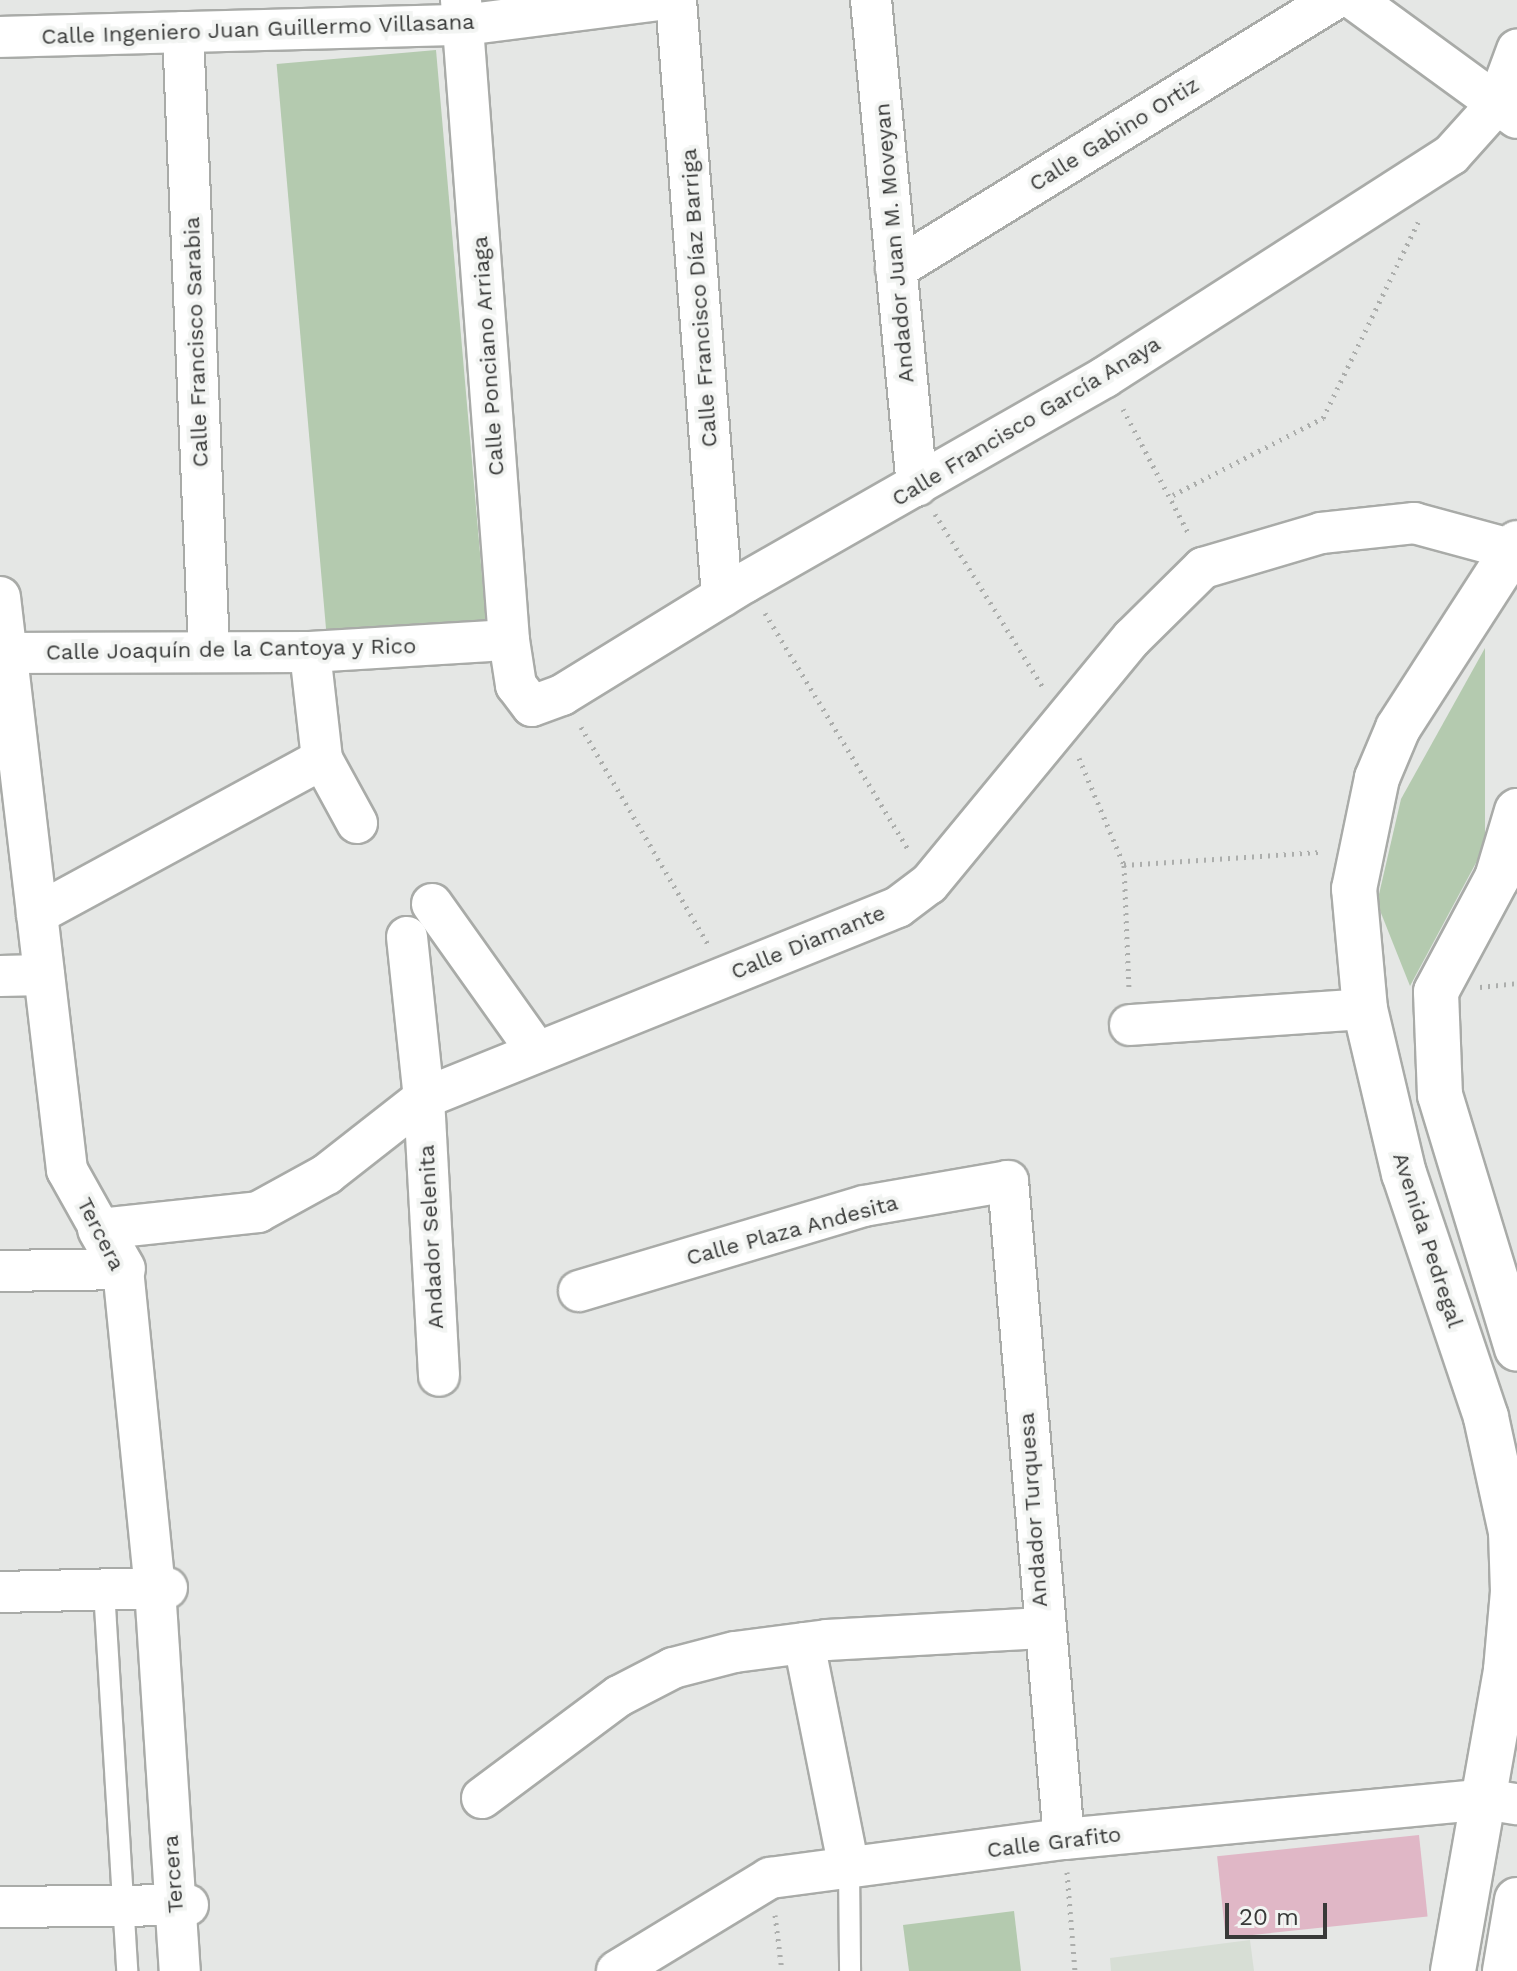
<!DOCTYPE html>
<html>
<head>
<meta charset="utf-8">
<style>
	body { margin:0 }
	#map { position:relative; width:1517px; height:1971px; overflow:hidden; background:#e5e7e5; font-family:"Work Sans",sans-serif }
	div>[style] { position:absolute }
	[style*='--x'] { left:calc(var(--x)*1px); top:calc(var(--y)*1px); width:calc(var(--w)*1px); rotate:calc(var(--a)*1deg) }
	.built>* { inset:0; background:#d7ded5 }
	.green>* { inset:0; background:#b4caaf; transform-origin:0 0 }
	.building>* { inset:0; background:#e0b7c6; transform-origin:0 0 }
	.path>* { height:5px; margin-top:-2.5px; transform-origin:0; background:repeating-linear-gradient(90deg,#acaeac 0 2px,transparent 0 8px) }
	.roads { filter:drop-shadow(2px 0 #a9aba8) drop-shadow(-2px 0 #a9aba8) drop-shadow(0 2px #a9aba8) drop-shadow(0 -2px #a9aba8) }
	.service>* { height:20px; margin:-10px; padding:0 10px; transform-origin:10px; border-radius:10px; background:#fff }
	.minor>* { height:40px; margin:-20px; padding:0 20px; transform-origin:20px; border-radius:20px; background:#fff }
	.tertiary>* { height:44px; margin:-22px; padding:0 22px; transform-origin:22px; border-radius:22px; background:#fff }
	span { translate:-50% -50%; white-space:nowrap; text-align:center; line-height:1.15; -webkit-text-stroke:8px #f2f4f2; paint-order:stroke }
	.street-label { font-size:22px; color:#393a39 }
	.scale { position:absolute; left:1225px; top:1903px; width:102px; height:36px; box-sizing:border-box; border:4px solid #393a39; border-top:0; padding-left:10px; font-size:24px; line-height:28px; white-space:nowrap; color:#393a39; -webkit-text-stroke:6px #f2f4f2; paint-order:stroke }
</style>
</head>
<body>
<div id="map">
	<div class="built">
		<div style="clip-path:polygon(1250px 1940px,1254px 1971px,1111px 1971px,1110px 1958px)"></div>
	</div>
	<div class="green">
		<div style="left:436px;top:50px;width:573px;height:160px;rotate:85deg"></div>
		<div style="clip-path:polygon(1485px 648px,1485px 846px,1410px 986px,1377px 903px,1401px 799px)"></div>
		<div style="clip-path:polygon(1014px 1911px,1021px 1971px,909px 1971px,903px 1925px)"></div>
	</div>
	<div class="building">
		<div style="left:1419px;top:1835px;width:82px;height:203px;rotate:84deg"></div>
	</div>
	<div class="path">
		<div style="--x:1123;--y:409;--w:141;--a:62.2"></div>
		<div style="--x:1173;--y:495;--w:169;--a:-27.2"></div>
		<div style="--x:1323;--y:418;--w:218;--a:-64.1"></div>
		<div style="--x:935;--y:514;--w:206;--a:58.1"></div>
		<div style="--x:765;--y:613;--w:278;--a:58.8"></div>
		<div style="--x:581;--y:727;--w:254;--a:59.7"></div>
		<div style="--x:1079;--y:758;--w:116;--a:67.2"></div>
		<div style="--x:1124;--y:865;--w:126;--a:87.7"></div>
		<div style="--x:1124;--y:865;--w:198;--a:-3.8"></div>
		<div style="--x:1480;--y:987;--w:37;--a:-6"></div>
		<div style="--x:1067;--y:1872;--w:99;--a:85.4"></div>
		<div style="--x:775;--y:1915;--w:56;--a:82.9"></div>
	</div>
	<div class="roads">
		<div class="service">
			<div style="--x:104;--y:1590;--w:382;--a:86.5"></div>
			<div style="--x:849;--y:1868;--w:103;--a:89.4"></div>
		</div>
		<div class="minor">
			<div style="--x:461;--y:0;--w:642;--a:85.71"></div>
			<div style="--x:509;--y:640;--w:46;--a:81.2"></div>
			<div style="--x:516;--y:685;--w:26;--a:53"></div>
			<div style="--x:532;--y:706;--w:32;--a:-20"></div>
			<div style="--x:562;--y:695;--w:216;--a:-31.6"></div>
			<div style="--x:746;--y:582;--w:413;--a:-29.7"></div>
			<div style="--x:1105;--y:377;--w:411;--a:-32.7"></div>
			<div style="--x:1451;--y:155;--w:69;--a:-48"></div>
			<div style="--x:1497;--y:104;--w:58;--a:-69.7"></div>
			<div style="--x:676;--y:0;--w:598;--a:85.59"></div>
			<div style="--x:871;--y:0;--w:488;--a:84.6"></div>
			<div style="--x:1355;--y:0;--w:200;--a:36.1"></div>
			<div style="--x:183;--y:32;--w:620;--a:87.59"></div>
			<div style="--x:0;--y:37;--w:463;--a:-1.5"></div>
			<div style="--x:463;--y:25;--w:198;--a:-7.3"></div>
			<div style="--x:896;--y:269;--w:513;--a:-31.61"></div>
			<div style="--x:0;--y:597;--w:577;--a:83.33"></div>
			<div style="--x:67;--y:1170;--w:68;--a:60.8"></div>
			<div style="--x:100;--y:1229;--w:159;--a:-6.1"></div>
			<div style="--x:258;--y:1212;--w:79;--a:-28.8"></div>
			<div style="--x:327;--y:1174;--w:123;--a:-38.1"></div>
			<div style="--x:424;--y:1098;--w:511;--a:-21.95"></div>
			<div style="--x:898;--y:907;--w:39;--a:-37"></div>
			<div style="--x:929;--y:884;--w:319;--a:-50.5"></div>
			<div style="--x:1132;--y:638;--w:100;--a:-44.6"></div>
			<div style="--x:1203;--y:568;--w:123;--a:-16.5"></div>
			<div style="--x:1321;--y:533;--w:94;--a:-6.1"></div>
			<div style="--x:1414;--y:523;--w:107;--a:15.2"></div>
			<div style="--x:310;--y:652;--w:108;--a:83.6"></div>
			<div style="--x:322;--y:759;--w:73;--a:61.3"></div>
			<div style="--x:0;--y:653;--w:310;--a:-0.2"></div>
			<div style="--x:310;--y:652;--w:199;--a:-3.5"></div>
			<div style="--x:432;--y:904;--w:181;--a:54.6"></div>
			<div style="--x:37;--y:914;--w:324;--a:-28.5"></div>
			<div style="--x:407;--y:937;--w:162;--a:84"></div>
			<div style="--x:424;--y:1098;--w:278;--a:86.9"></div>
			<div style="--x:0;--y:976;--w:44;--a:-1.3"></div>
			<div style="--x:1130;--y:1025;--w:236;--a:-3.9"></div>
			<div style="--x:0;--y:1271;--w:123;--a:-0.9"></div>
			<div style="--x:123;--y:1269;--w:321;--a:84.3"></div>
			<div style="--x:155;--y:1588;--w:384;--a:86.3"></div>
			<div style="--x:579;--y:1291;--w:297;--a:-16.6"></div>
			<div style="--x:864;--y:1206;--w:146;--a:-9.8"></div>
			<div style="--x:1008;--y:1181;--w:660;--a:85.14"></div>
			<div style="--x:0;--y:1592;--w:167;--a:-1.4"></div>
			<div style="--x:804;--y:1643;--w:229;--a:78.7"></div>
			<div style="--x:482;--y:1798;--w:171;--a:-36.7"></div>
			<div style="--x:619;--y:1696;--w:61;--a:-27.4"></div>
			<div style="--x:673;--y:1668;--w:64;--a:-14.5"></div>
			<div style="--x:735;--y:1652;--w:93;--a:-7.4"></div>
			<div style="--x:827;--y:1640;--w:216;--a:-3.2"></div>
			<div style="--x:0;--y:1907;--w:188;--a:-0.6"></div>
			<div style="--x:617;--y:1971;--w:179;--a:-31.3"></div>
			<div style="--x:770;--y:1878;--w:297;--a:-7.6"></div>
			<div style="--x:1064;--y:1839;--w:422;--a:-5.4"></div>
			<div style="--x:1484;--y:1799;--w:33;--a:9"></div>
		</div>
		<div class="tertiary">
			<div style="--x:1517;--y:811;--w:70;--a:106.6"></div>
			<div style="--x:1497;--y:878;--w:129;--a:118.2"></div>
			<div style="--x:1436;--y:992;--w:103;--a:87.8"></div>
			<div style="--x:1440;--y:1095;--w:265;--a:73.1"></div>
			<div style="--x:100;--y:1229;--w:46;--a:60.1"></div>
			<div style="--x:1453;--y:1971;--w:306;--a:-80"></div>
			<div style="--x:1506;--y:1670;--w:78;--a:-84.9"></div>
			<div style="--x:1513;--y:1592;--w:60;--a:-91.9"></div>
			<div style="--x:1511;--y:1532;--w:118;--a:-102.3"></div>
			<div style="--x:1486;--y:1417;--w:256;--a:-108.6"></div>
			<div style="--x:1404;--y:1174;--w:170;--a:-103.3"></div>
			<div style="--x:1365;--y:1009;--w:121;--a:-95.2"></div>
			<div style="--x:1354;--y:889;--w:113;--a:-78.3"></div>
			<div style="--x:1377;--y:778;--w:54;--a:-67.2"></div>
			<div style="--x:1398;--y:728;--w:220;--a:-57.2"></div>
			<div style="--x:1505;--y:1971;--w:72;--a:-80.4"></div>
		</div>
	</div>
	<div class="street-label">
		<span style="left:258px;top:29px;rotate:-2deg">Calle Ingeniero Juan Guillermo Villasana</span>
		<span style="left:1114px;top:134px;rotate:-32deg">Calle Gabino Ortiz</span>
		<span style="left:894px;top:243px;rotate:-95deg">Andador Juan M. Moveyan</span>
		<span style="left:699px;top:298px;rotate:-94deg">Calle Francisco Díaz Barriga</span>
		<span style="left:196px;top:342px;rotate:-92deg">Calle Francisco Sarabia</span>
		<span style="left:488px;top:356px;rotate:-94deg">Calle Ponciano Arriaga</span>
		<span style="left:1026px;top:421px;rotate:-31deg">Calle Francisco García Anaya</span>
		<span style="left:231px;top:649px;rotate:-1deg">Calle Joaquín de la Cantoya y Rico</span>
		<span style="left:808px;top:942px;rotate:-22deg">Calle Diamante</span>
		<span style="left:792px;top:1230px;rotate:-15deg">Calle Plaza Andesita</span>
		<span style="left:101px;top:1234px;rotate:63deg">Tercera</span>
		<span style="left:431px;top:1237px;rotate:-93deg">Andador Selenita</span>
		<span style="left:1428px;top:1240px;rotate:72deg">Avenida Pedregal</span>
		<span style="left:1033px;top:1510px;rotate:-94deg">Andador Turquesa</span>
		<span style="left:1054px;top:1842px;rotate:-7deg">Calle Grafito</span>
		<span style="left:173px;top:1874px;rotate:-94deg">Tercera</span>
	</div>
	<div class="scale">20 m</div>
</div>
</body>
</html>
